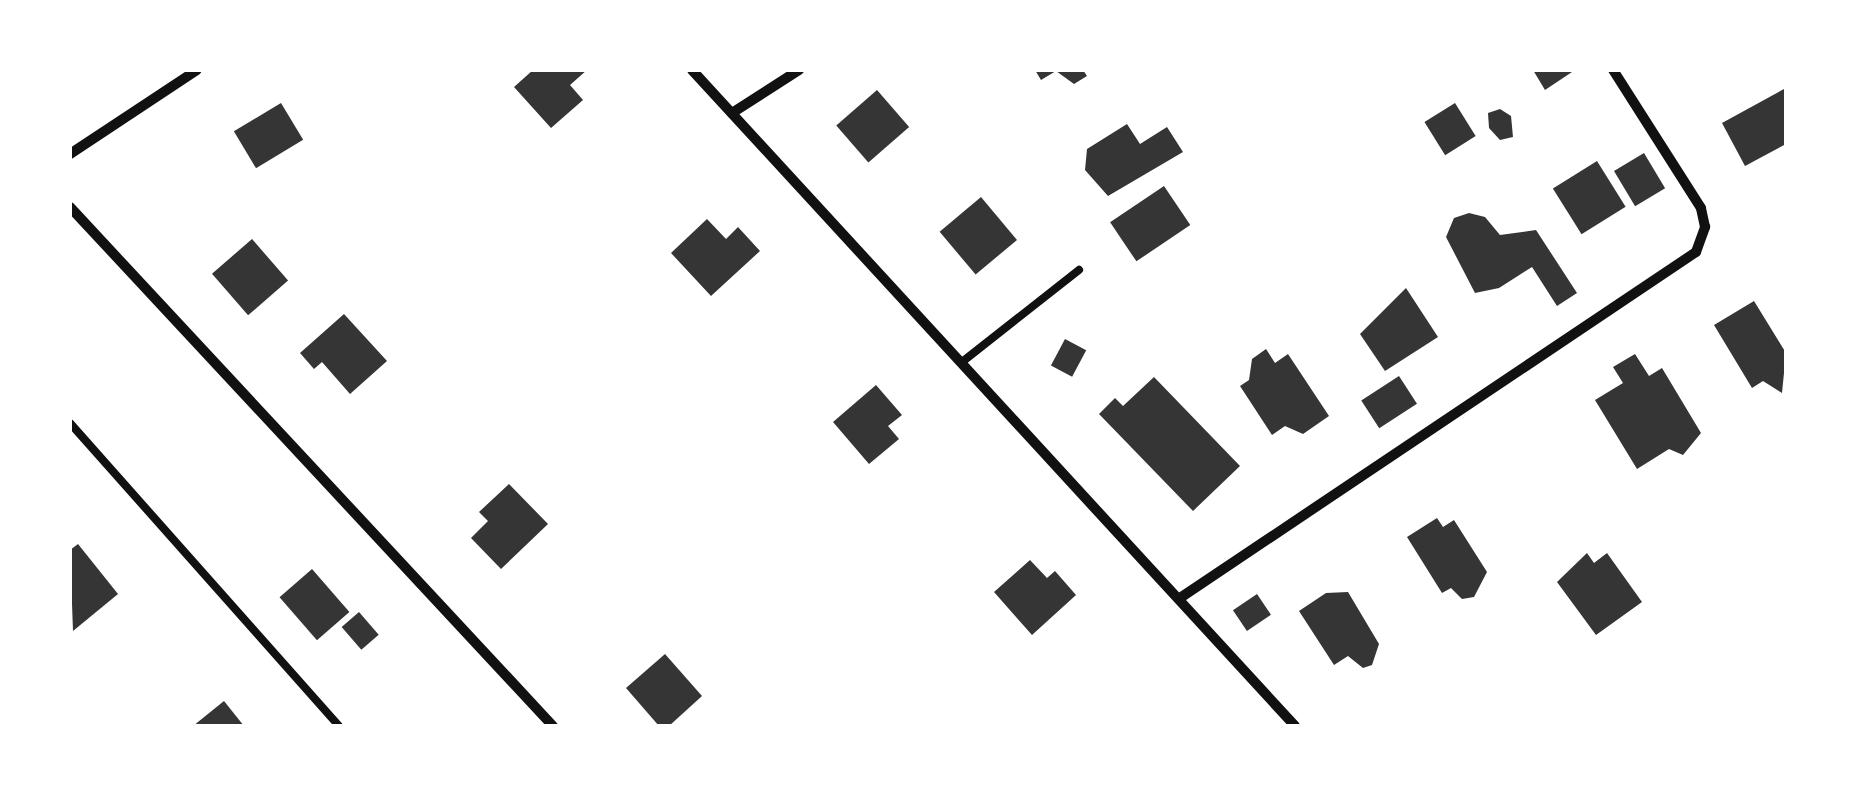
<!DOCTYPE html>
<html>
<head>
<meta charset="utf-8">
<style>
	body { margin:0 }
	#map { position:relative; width:1856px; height:796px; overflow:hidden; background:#fff; font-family:"Noto Sans",sans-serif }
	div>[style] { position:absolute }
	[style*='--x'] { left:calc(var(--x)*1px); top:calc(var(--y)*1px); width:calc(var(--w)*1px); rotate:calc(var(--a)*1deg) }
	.building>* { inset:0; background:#353535; transform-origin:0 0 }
	.service>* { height:8px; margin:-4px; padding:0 4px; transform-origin:4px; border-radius:4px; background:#111 }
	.minor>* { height:10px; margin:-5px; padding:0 5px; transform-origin:5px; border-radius:5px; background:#111 }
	span { translate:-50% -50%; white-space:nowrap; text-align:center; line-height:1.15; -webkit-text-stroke:8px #fff; paint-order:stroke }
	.frame { position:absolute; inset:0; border:72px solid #fff; pointer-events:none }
</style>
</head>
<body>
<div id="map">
	<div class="building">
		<div style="clip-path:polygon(533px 70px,587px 70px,570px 85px,583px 100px,551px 128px,514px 87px)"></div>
		<div style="clip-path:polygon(1035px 70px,1083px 70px,1087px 76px,1074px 84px,1056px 71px,1041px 80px)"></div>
		<div style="clip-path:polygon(1533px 70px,1575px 70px,1545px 90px)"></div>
		<div style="clip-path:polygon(1784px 89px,1786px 144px,1745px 166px,1722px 123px)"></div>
		<div style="left:877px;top:90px;width:49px;height:54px;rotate:49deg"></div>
		<div style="left:281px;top:103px;width:43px;height:55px;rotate:59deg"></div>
		<div style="left:1455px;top:103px;width:39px;height:36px;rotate:58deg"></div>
		<div style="clip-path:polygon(1500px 109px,1511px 116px,1513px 137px,1500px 140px,1489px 128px,1488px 113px)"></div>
		<div style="clip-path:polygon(1127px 124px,1140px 144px,1167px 127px,1183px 152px,1108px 196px,1085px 170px,1087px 149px)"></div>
		<div style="left:1644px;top:153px;width:41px;height:35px;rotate:59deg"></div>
		<div style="left:1597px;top:161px;width:54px;height:52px;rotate:58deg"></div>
		<div style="left:1164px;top:186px;width:47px;height:65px;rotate:56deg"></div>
		<div style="left:981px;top:197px;width:56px;height:54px;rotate:50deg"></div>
		<div style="clip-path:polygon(1469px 213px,1485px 217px,1500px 235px,1536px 230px,1577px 293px,1557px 306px,1532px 267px,1499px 288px,1475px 293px,1446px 237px,1454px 218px)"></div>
		<div style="clip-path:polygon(707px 219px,726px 239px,738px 227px,760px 251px,711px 296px,671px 253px)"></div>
		<div style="left:252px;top:239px;width:55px;height:53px;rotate:49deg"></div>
		<div style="clip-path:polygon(1406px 288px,1438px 337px,1385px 371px,1360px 334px)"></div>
		<div style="clip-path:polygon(1754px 301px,1786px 353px,1782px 393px,1763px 381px,1752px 388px,1714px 325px)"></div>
		<div style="clip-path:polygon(344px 314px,387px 361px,350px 394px,322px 362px,314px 369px,300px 353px)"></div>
		<div style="left:1065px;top:339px;width:24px;height:30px;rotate:28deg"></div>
		<div style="clip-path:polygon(1266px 349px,1275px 363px,1288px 354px,1329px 416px,1303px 434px,1285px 426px,1272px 435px,1240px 386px,1249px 380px,1252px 359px)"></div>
		<div style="clip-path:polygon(1635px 354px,1649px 376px,1662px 368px,1701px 433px,1683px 455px,1669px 449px,1637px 469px,1595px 400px,1623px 383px,1613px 367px)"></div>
		<div style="left:1399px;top:376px;width:33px;height:45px;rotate:57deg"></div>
		<div style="clip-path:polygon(1154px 377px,1240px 466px,1193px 511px,1099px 414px,1115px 398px,1123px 406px)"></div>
		<div style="clip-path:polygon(876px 385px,902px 415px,888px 426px,899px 439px,869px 464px,833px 422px)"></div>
		<div style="clip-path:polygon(509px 484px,548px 524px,501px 569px,471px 538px,488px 521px,479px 512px)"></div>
		<div style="clip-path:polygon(1437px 518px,1443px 527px,1454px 520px,1487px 572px,1474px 597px,1462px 599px,1451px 588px,1442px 593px,1407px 537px)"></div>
		<div style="clip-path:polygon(78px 544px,118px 594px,73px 631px,70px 550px)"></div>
		<div style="clip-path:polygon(1587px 553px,1594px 563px,1607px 553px,1642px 602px,1596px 635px,1557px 582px)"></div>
		<div style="clip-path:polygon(1030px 560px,1047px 578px,1055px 571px,1076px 595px,1032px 635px,994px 592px)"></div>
		<div style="left:312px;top:569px;width:57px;height:43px;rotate:49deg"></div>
		<div style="clip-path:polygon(1348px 592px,1379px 644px,1372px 665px,1363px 668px,1348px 656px,1334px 665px,1299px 611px,1326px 593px)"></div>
		<div style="left:1257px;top:594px;width:25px;height:29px;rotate:56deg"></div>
		<div style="left:359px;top:612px;width:30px;height:23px;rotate:49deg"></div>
		<div style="clip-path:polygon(665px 654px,702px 696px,669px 726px,659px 726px,626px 688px)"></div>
		<div style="clip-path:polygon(224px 701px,244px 726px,193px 726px)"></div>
	</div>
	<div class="service">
		<div style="--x:962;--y:362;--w:149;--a:-38.2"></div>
		<div style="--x:70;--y:423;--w:405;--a:48.4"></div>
	</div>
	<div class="minor">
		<div style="--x:692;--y:70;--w:891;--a:47.41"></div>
		<div style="--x:732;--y:113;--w:80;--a:-32.7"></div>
		<div style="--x:70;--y:154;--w:152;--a:-33.5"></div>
		<div style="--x:70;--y:207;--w:709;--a:47.06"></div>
		<div style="--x:1180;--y:598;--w:621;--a:-33.84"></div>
		<div style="--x:1696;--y:252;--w:27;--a:-70"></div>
		<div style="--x:1705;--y:227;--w:19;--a:-102"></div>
		<div style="--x:1701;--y:208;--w:164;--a:-122.5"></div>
	</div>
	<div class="frame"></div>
</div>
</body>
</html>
